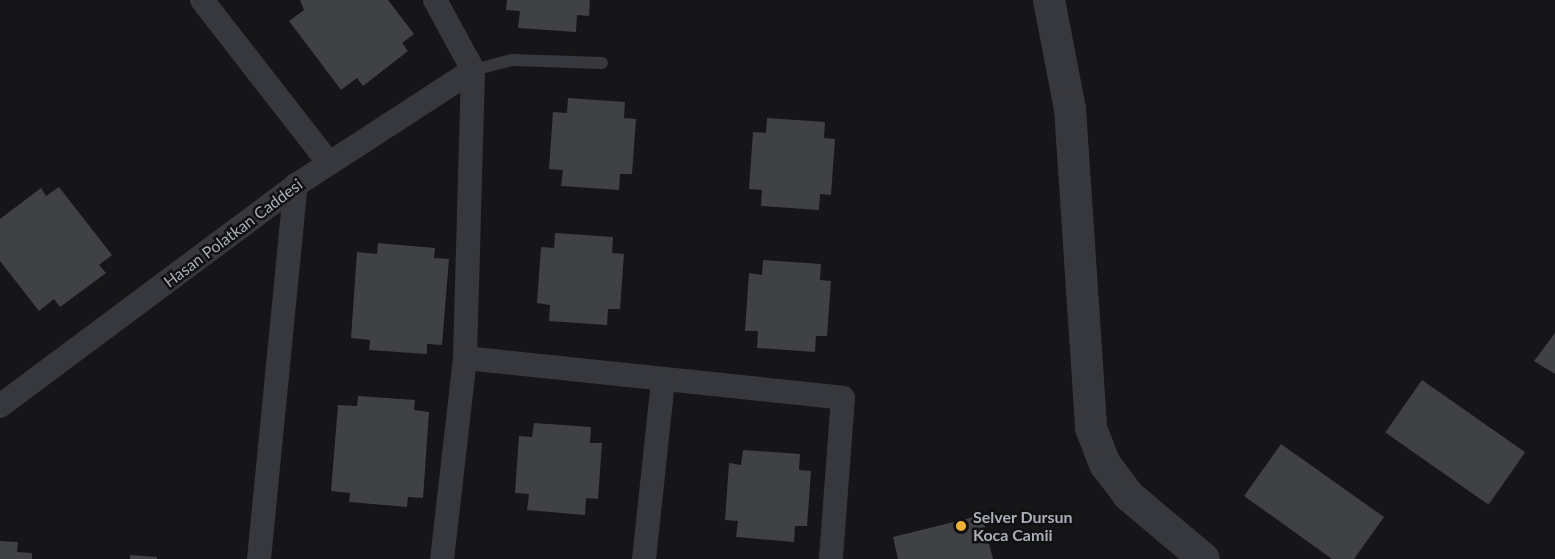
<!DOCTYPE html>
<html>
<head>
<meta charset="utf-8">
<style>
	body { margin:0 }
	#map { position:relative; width:1555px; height:559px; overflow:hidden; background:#161618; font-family:Lato,sans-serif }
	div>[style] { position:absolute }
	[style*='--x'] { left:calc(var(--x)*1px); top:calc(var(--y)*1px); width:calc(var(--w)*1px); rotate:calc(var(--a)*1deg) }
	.building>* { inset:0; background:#404145; transform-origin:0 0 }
	.service>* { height:12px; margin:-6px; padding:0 6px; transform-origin:6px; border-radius:6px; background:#37383d }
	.minor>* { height:24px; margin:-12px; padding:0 12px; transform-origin:12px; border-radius:12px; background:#37383d }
	.tertiary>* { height:32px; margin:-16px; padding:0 16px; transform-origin:16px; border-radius:16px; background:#37383d }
	.dots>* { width:16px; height:16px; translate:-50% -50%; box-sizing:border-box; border:3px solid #111113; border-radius:50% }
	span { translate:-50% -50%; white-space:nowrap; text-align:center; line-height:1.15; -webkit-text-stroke:5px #111113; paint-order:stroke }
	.street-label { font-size:16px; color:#a8adb8 }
	.poi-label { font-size:16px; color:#a8adb8; font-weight:700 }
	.left { translate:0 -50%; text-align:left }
</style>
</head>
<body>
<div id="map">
	<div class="building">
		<div style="clip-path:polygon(300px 0,388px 0,414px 34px,402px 43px,408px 51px,363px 86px,357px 78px,341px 90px,289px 21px,304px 10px)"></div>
		<div style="clip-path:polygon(507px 0,590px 0,589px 16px,577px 15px,576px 32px,518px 28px,520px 11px,506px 10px)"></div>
		<div style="clip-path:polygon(568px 98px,625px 102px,624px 118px,636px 119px,632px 174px,620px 174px,619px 190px,561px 186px,563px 170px,549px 169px,553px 112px,567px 113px)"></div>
		<div style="clip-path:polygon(767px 118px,825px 122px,824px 138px,835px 139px,831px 195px,820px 194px,819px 210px,761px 206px,762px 190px,749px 189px,753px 132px,766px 133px)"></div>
		<div style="clip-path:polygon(59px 187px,112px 255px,99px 265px,106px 273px,60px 307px,54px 299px,39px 311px,0 261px,0 219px,41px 188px,46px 196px)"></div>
		<div style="clip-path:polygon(555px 233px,613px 237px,612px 253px,624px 254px,620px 309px,608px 309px,607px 325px,549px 321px,550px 305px,537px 303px,541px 247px,554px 248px)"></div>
		<div style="clip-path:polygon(378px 243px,435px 248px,434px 258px,449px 259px,442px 345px,427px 344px,427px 354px,369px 350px,370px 340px,351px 338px,357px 252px,377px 254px)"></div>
		<div style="clip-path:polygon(763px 260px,821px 264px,820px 280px,831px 281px,827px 336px,816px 336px,815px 352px,757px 348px,758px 331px,745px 331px,749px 273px,762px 275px)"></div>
		<div style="clip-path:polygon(1555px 333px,1555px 374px,1534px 361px)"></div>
		<div style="left:1422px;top:380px;width:126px;height:64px;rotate:35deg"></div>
		<div style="clip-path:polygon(358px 396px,415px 400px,414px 410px,429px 412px,423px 498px,408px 497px,407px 507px,349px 502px,350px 493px,331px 491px,338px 405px,357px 406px)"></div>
		<div style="clip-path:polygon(534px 423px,591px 427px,590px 443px,602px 443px,598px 499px,586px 498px,585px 515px,527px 510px,529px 494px,515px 493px,519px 436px,532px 437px)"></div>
		<div style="clip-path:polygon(1281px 444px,1384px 517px,1354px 559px,1332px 559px,1244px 496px)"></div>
		<div style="clip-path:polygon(743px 450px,800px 454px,799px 470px,811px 471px,807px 526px,795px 526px,794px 542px,736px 537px,738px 521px,725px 520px,729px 463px,741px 465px)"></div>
		<div style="clip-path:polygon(982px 515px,993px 559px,898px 559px,893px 537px)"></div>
		<div style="clip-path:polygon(0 541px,18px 542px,17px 552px,32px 553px,32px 559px,0 559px)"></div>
		<div style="clip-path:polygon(130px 555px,157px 557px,157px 559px,130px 559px)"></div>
	</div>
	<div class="service">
		<div style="--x:473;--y:70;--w:40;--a:-14.4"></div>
		<div style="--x:512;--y:60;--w:90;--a:1.9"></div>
	</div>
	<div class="minor">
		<div style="--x:202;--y:0;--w:207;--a:52.1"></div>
		<div style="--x:435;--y:0;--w:80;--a:61.5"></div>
		<div style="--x:473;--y:70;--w:288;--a:91.6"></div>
		<div style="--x:465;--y:358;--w:202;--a:96.5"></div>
		<div style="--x:465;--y:358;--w:380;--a:6"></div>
		<div style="--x:843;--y:398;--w:161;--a:94.3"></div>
		<div style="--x:0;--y:406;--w:369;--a:-36.7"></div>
		<div style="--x:296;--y:185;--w:211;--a:-33"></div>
		<div style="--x:259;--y:559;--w:376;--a:-84.4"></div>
		<div style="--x:644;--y:559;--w:178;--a:-83.9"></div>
	</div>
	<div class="tertiary">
		<div style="--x:1049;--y:0;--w:111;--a:79.1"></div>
		<div style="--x:1070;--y:109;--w:320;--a:86.2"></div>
		<div style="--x:1091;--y:428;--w:39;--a:69"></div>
		<div style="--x:1105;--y:464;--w:39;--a:53"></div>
		<div style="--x:1128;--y:495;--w:99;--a:40.1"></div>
	</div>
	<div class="dots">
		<div style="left:961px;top:526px;background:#f2b134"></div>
	</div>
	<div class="street-label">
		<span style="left:233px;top:233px;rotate:-37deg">Hasan Polatkan Caddesi</span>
	</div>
	<div class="poi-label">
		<span class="left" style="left:973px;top:526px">Selver Dursun<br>Koca Camii</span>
	</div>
</div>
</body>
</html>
